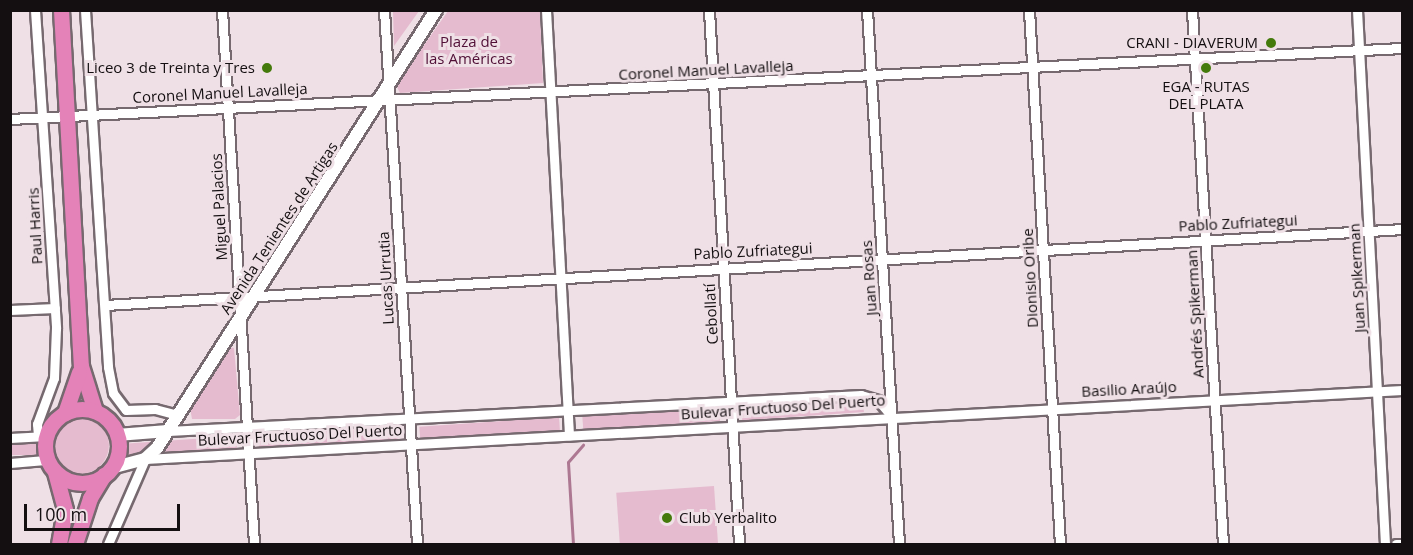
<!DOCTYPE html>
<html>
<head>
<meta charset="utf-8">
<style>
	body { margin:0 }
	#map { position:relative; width:1413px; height:555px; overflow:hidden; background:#efe0e6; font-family:"Open Sans",sans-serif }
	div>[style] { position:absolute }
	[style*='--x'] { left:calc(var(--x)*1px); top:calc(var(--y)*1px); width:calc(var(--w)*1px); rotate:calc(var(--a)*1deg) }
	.green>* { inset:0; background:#e5bbcf; transform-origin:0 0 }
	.round { border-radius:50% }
	.stream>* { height:3px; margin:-1.5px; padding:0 1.5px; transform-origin:1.5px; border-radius:1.5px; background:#ad7892 }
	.roads { filter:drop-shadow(2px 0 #76696f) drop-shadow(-2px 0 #76696f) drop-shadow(0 2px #76696f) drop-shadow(0 -2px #76696f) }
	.minor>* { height:9px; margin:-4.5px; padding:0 4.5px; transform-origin:4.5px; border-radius:4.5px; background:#fff }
	.tertiary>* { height:12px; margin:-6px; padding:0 6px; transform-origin:6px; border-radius:6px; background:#fff }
	.trunk>* { height:15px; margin:-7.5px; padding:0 7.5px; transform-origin:7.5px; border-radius:7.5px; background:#e482b8 }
	.trunk>.ring { margin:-7.5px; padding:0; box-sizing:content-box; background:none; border:15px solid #e482b8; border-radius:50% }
	.dots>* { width:16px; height:16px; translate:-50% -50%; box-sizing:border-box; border:3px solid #efe0e6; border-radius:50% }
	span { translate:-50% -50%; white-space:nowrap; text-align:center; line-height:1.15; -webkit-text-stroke:6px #efe0e6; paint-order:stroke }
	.park-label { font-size:15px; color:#500f36 }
	.poi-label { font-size:15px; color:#140f11 }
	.right { translate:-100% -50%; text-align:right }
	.left { translate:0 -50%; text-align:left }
	.street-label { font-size:15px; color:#140f11 }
	.frame { position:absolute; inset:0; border:12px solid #140f11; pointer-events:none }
	.scale { position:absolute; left:24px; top:504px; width:156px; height:27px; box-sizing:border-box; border:3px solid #140f11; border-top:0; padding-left:8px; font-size:18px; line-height:21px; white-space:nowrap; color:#140f11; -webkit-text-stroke:4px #efe0e6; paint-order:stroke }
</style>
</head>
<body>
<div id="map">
	<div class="green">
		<div style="clip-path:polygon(393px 11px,419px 11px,394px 46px)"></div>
		<div style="clip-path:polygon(448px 11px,540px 11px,543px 83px,400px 93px,396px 85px)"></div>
		<div style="clip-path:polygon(228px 347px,234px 348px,240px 415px,235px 419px,192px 419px,190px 408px)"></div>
		<div style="left:863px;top:399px;width:13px;height:122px;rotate:86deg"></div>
		<div style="left:719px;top:407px;width:14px;height:137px;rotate:86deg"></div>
		<div class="round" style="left:51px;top:416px;width:58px;height:58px"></div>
		<div style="left:559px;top:417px;width:13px;height:140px;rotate:86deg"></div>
		<div style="left:397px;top:426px;width:14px;height:139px;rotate:86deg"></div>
		<div style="left:236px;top:436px;width:13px;height:116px;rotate:86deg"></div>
		<div style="left:40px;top:443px;width:12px;height:29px;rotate:90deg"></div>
		<div style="left:714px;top:486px;width:58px;height:98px;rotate:86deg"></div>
	</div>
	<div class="stream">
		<div style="--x:573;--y:544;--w:82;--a:-93.5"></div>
		<div style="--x:568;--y:462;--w:23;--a:-49"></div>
	</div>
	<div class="roads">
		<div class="minor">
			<div style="--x:35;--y:10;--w:319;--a:86.2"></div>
			<div style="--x:56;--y:328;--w:50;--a:92.3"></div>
			<div style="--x:54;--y:378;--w:49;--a:110.3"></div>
			<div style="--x:37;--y:424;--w:12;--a:85"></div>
			<div style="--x:85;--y:10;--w:358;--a:86.3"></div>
			<div style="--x:108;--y:367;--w:26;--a:79"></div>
			<div style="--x:113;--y:393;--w:21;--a:53"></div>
			<div style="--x:126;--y:410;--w:29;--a:-2"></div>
			<div style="--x:155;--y:409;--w:24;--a:15"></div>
			<div style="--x:222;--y:10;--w:535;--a:86.57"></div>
			<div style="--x:384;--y:10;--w:535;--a:86.46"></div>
			<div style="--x:546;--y:10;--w:426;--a:86.9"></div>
			<div style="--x:709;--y:10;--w:535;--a:86.78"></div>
			<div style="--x:867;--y:10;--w:535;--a:86.57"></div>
			<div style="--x:1029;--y:10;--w:535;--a:86.68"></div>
			<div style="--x:1192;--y:10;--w:535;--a:86.68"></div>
			<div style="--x:1357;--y:10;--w:535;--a:87"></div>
			<div style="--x:10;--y:119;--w:1394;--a:-2.92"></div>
			<div style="--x:105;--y:305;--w:1299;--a:-3.35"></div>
			<div style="--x:10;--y:310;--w:45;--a:-2.5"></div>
			<div style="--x:168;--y:431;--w:694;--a:-2.97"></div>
			<div style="--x:861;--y:395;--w:18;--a:16"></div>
			<div style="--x:878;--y:400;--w:23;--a:50"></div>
			<div style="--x:10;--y:438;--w:36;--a:-3"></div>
			<div style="--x:10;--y:463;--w:38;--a:-5"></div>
			<div style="--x:108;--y:544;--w:93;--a:-66.5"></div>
			<div style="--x:145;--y:459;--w:1259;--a:-3.14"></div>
			<div style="--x:1396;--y:544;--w:6;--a:0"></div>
		</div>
		<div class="tertiary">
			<div style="--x:117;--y:435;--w:51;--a:-4.5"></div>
			<div style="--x:111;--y:468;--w:35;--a:-15"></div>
			<div style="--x:145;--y:459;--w:16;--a:-43"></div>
			<div style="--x:157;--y:448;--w:519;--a:-57.5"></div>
		</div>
		<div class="trunk">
			<div style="--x:61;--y:10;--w:357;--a:86.8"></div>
			<div style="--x:81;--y:366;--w:47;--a:72.7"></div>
			<div class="ring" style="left:45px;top:409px;width:59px;height:59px"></div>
			<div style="--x:65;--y:413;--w:43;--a:-71.1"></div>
			<div style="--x:55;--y:472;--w:39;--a:75"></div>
			<div style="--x:65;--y:510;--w:35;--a:100"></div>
			<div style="--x:75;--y:544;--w:48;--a:-71.9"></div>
			<div style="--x:90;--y:498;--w:27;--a:-59"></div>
		</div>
	</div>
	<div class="dots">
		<div style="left:1271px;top:43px;background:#447a0b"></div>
		<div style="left:267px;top:68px;background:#447a0b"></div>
		<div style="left:1206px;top:68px;background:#447a0b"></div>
		<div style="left:667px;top:518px;background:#447a0b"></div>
	</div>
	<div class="park-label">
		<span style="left:469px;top:50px">Plaza de<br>las Américas</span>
	</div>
	<div class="poi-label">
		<span class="right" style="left:1258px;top:43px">CRANI - DIAVERUM</span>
		<span class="right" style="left:255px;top:68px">Liceo 3 de Treinta y Tres</span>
		<span style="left:1206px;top:95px">EGA - RUTAS<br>DEL PLATA</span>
		<span class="left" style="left:679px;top:518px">Club Yerbalito</span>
	</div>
	<div class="street-label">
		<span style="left:706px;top:70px;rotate:-3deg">Coronel Manuel Lavalleja</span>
		<span style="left:220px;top:93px;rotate:-3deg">Coronel Manuel Lavalleja</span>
		<span style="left:219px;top:207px;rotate:-93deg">Miguel Palacios</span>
		<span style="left:1238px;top:223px;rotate:-3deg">Pablo Zufriategui</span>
		<span style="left:35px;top:226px;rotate:-93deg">Paul Harris</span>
		<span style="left:279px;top:228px;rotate:-57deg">Avenida Tenientes de Artigas</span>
		<span style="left:753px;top:251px;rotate:-3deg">Pablo Zufriategui</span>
		<span style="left:386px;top:278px;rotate:-93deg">Lucas Urrutia</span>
		<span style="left:869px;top:278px;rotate:-94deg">Juan Rosas</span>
		<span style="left:1030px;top:278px;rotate:-93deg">Dionisio Oribe</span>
		<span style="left:1357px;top:278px;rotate:-93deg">Juan Spikerman</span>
		<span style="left:711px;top:314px;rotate:-93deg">Cebollatí</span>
		<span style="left:1195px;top:314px;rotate:-93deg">Andrés Spikerman</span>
		<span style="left:1129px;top:389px;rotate:-3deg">Basilio Araújo</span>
		<span style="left:783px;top:407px;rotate:-4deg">Bulevar Fructuoso Del Puerto</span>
		<span style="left:300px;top:435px;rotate:-3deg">Bulevar Fructuoso Del Puerto</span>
	</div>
	<div class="frame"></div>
	<div class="scale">100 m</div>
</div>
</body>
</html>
